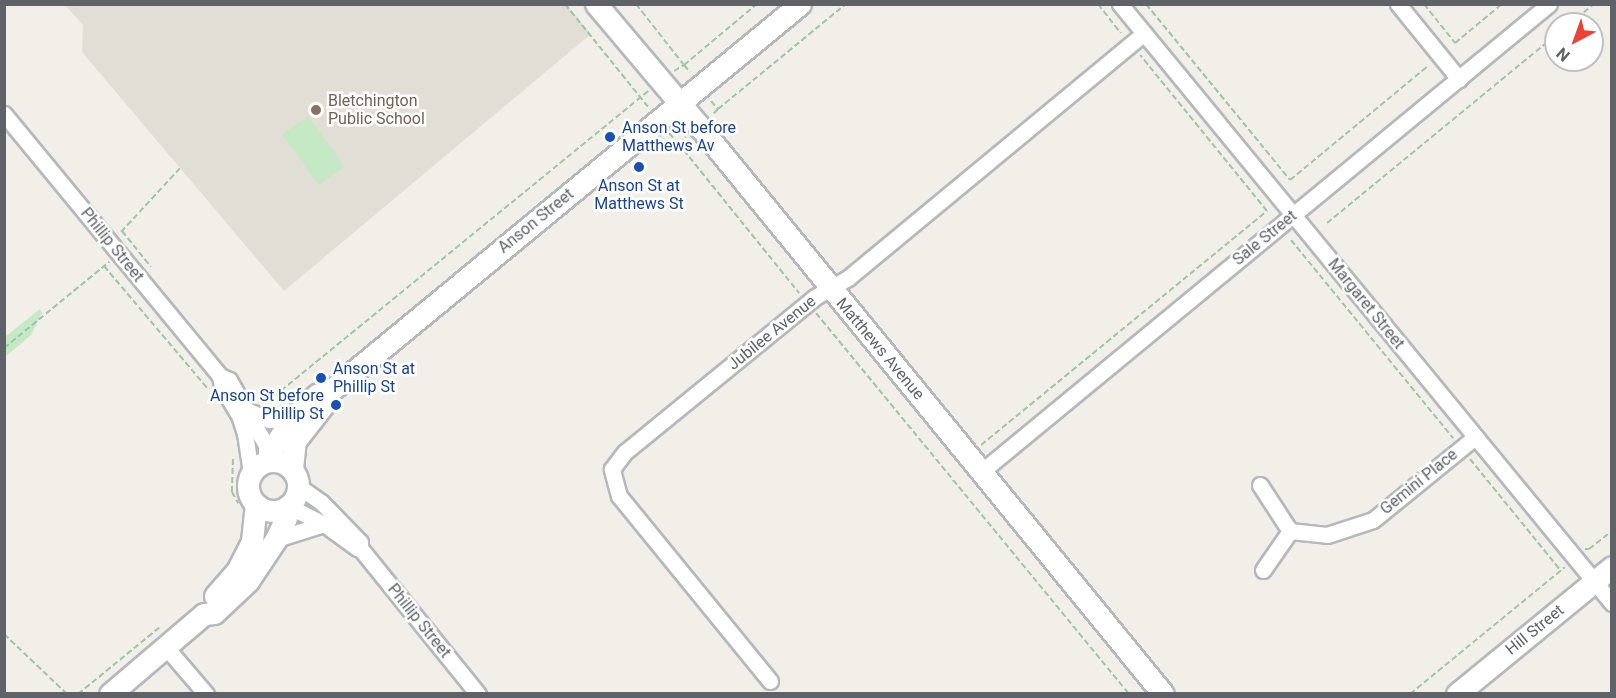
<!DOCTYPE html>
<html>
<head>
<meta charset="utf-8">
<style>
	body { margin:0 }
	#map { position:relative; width:1616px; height:698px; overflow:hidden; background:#f1efe8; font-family:Roboto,sans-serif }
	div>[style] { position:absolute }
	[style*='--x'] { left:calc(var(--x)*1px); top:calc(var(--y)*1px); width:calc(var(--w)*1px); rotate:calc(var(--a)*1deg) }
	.education>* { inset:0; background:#e1ded6 }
	.green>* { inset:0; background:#c5e8c5; transform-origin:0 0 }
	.path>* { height:2px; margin-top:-1px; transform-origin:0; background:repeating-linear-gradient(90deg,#9cc7a9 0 6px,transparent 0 9px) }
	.roads { filter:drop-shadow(2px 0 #b5b8bc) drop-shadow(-2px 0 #b5b8bc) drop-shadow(0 2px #b5b8bc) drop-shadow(0 -2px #b5b8bc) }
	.street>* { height:15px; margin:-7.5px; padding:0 7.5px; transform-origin:7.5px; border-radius:7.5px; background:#fff }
	.secondary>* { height:21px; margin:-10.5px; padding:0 10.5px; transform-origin:10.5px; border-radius:10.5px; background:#fff }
	.secondary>.ring { margin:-10.5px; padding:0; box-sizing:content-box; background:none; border:21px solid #fff; border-radius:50% }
	.dots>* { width:16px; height:16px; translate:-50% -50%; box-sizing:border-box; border:3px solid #fff; border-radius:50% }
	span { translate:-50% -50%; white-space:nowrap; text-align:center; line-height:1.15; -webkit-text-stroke:5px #fff; paint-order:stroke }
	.education-label { font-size:16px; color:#785e54 }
	.left { translate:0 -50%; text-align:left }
	.transit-label { font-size:16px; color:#164399 }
	.right { translate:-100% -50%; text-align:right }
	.street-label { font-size:16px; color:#5f6368 }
	.frame { position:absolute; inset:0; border:6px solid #5f6368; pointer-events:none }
	.north { position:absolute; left:1544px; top:12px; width:60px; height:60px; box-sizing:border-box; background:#fff; border:2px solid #bfc1c3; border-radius:50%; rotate:221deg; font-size:16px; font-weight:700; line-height:24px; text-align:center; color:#5f6368 }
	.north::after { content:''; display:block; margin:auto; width:21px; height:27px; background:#ea4335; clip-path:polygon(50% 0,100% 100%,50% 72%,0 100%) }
</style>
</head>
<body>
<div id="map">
	<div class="education">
		<div style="clip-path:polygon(65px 5px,567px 5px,591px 34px,284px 291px,82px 52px,83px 25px)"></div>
	</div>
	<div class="green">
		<div style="left:308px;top:116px;width:62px;height:32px;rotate:54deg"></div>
		<div style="clip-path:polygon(40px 309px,42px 313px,31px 335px,5px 357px,5px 337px)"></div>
	</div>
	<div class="path">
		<div style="--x:565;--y:4;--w:132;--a:51.1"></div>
		<div style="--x:636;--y:4;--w:78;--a:51.8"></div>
		<div style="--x:684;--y:65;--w:95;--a:-39.9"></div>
		<div style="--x:1098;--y:4;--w:37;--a:52"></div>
		<div style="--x:1146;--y:4;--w:227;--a:50.7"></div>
		<div style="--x:1290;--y:180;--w:179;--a:-39.6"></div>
		<div style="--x:1424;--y:4;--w:50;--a:51.5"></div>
		<div style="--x:1455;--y:43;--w:61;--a:-39.7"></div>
		<div style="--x:1570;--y:24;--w:31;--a:-40"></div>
		<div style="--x:674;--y:71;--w:12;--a:-31"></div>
		<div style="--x:684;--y:65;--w:9;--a:49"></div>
		<div style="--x:711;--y:101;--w:11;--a:49"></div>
		<div style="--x:718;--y:109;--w:7;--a:135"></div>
		<div style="--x:718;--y:109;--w:166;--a:-39.4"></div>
		<div style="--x:669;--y:133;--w:13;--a:48"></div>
		<div style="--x:678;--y:143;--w:10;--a:-37"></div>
		<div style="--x:678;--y:143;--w:193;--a:51.1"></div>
		<div style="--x:1327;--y:223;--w:296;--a:-39.4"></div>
		<div style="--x:122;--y:231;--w:46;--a:51.1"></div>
		<div style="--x:121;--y:232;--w:87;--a:-47.3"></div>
		<div style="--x:1291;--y:240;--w:256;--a:50.7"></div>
		<div style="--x:104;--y:266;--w:161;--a:49.8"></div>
		<div style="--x:816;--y:313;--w:493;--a:50.6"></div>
		<div style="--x:4;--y:348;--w:136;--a:-39.3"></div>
		<div style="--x:267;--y:402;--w:492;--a:-39.2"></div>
		<div style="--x:981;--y:445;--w:370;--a:-39.3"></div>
		<div style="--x:1267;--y:211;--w:201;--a:-129.1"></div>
		<div style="--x:233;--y:459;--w:33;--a:92"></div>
		<div style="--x:232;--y:492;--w:13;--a:61"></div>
		<div style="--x:1470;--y:459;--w:144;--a:50.9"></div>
		<div style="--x:1585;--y:549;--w:4;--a:0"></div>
		<div style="--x:1589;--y:549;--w:29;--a:-38"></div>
		<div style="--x:4;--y:634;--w:87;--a:43.6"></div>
		<div style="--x:78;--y:694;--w:106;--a:-39.3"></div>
		<div style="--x:1410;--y:694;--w:200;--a:-39.3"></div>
	</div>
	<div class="roads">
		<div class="street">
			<div style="--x:1120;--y:4;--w:775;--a:50.6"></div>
			<div style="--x:1398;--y:4;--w:97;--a:50.9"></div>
			<div style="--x:4;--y:114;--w:340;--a:50.5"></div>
			<div style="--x:220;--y:376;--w:10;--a:24"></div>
			<div style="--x:229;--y:380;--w:75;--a:60.4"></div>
			<div style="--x:266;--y:445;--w:16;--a:90"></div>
			<div style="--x:220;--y:376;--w:11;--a:80"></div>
			<div style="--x:222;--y:387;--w:33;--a:59"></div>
			<div style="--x:239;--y:415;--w:19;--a:72"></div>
			<div style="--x:245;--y:433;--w:40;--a:81.5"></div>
			<div style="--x:249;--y:411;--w:22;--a:24"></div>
			<div style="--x:269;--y:420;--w:23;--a:-5"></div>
			<div style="--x:981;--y:472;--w:736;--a:-39.49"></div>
			<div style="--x:1260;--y:485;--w:55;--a:56.9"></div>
			<div style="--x:1290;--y:531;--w:37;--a:6"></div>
			<div style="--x:1327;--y:535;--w:48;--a:-18.1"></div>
			<div style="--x:1373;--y:520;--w:132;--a:-39.1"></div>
			<div style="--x:298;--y:486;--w:29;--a:35"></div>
			<div style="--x:322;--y:503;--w:54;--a:45.7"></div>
			<div style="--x:360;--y:542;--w:6;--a:90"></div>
			<div style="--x:360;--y:548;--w:188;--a:51.1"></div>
			<div style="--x:288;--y:506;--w:40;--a:26.6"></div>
			<div style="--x:324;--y:524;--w:41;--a:36"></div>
			<div style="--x:276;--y:539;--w:50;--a:-17.4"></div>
			<div style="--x:1263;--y:570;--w:47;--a:-55.3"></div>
			<div style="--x:164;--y:645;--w:65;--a:49.4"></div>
			<div style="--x:770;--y:681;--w:239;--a:-129.2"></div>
			<div style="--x:619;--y:496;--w:28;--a:-105"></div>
			<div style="--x:612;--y:469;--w:21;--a:-53"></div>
			<div style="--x:625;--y:452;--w:245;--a:-39.2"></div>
			<div style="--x:815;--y:297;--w:38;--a:-30"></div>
			<div style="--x:848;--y:278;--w:384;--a:-39.6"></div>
		</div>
		<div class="secondary">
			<div style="--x:596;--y:4;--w:160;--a:49.8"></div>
			<div style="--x:699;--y:126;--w:733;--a:50.75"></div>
			<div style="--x:271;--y:460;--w:11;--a:-85"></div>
			<div style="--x:272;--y:449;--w:37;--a:-57"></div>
			<div style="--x:292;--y:418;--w:35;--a:-43"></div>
			<div class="ring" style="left:248px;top:461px;width:29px;height:29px"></div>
			<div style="--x:292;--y:468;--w:27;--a:-84"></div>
			<div style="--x:295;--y:441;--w:52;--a:-52"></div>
			<div style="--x:327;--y:400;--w:8;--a:-76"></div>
			<div style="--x:329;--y:392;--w:610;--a:-39.48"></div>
			<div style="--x:215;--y:596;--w:33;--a:-49"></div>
			<div style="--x:237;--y:571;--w:34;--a:-63"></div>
			<div style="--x:252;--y:541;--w:36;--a:-84"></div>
			<div style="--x:110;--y:694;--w:123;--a:-40.4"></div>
			<div style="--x:204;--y:614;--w:10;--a:-6"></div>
			<div style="--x:214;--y:613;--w:47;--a:-43.3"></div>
			<div style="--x:248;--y:581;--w:50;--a:-56.3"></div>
			<div style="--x:276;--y:539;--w:23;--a:-65"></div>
			<div style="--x:286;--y:518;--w:9;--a:-103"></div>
			<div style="--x:1457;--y:694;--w:200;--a:-39.3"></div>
		</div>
	</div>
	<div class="dots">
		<div style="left:316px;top:110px;background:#8d6e63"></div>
		<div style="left:610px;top:137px;background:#1a4fb4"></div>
		<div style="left:639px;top:167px;background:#1a4fb4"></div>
		<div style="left:321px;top:378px;background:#1a4fb4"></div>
		<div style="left:336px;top:405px;background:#1a4fb4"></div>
	</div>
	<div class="education-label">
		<span class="left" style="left:328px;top:110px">Bletchington<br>Public School</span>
	</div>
	<div class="transit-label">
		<span class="left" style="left:622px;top:137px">Anson St before<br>Matthews Av</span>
		<span style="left:639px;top:195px">Anson St at<br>Matthews St</span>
		<span class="left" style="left:333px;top:378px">Anson St at<br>Phillip St</span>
		<span class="right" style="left:324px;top:405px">Anson St before<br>Phillip St</span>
	</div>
	<div class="street-label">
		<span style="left:536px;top:221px;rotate:-39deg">Anson Street</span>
		<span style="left:1265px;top:238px;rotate:-39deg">Sale Street</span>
		<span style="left:112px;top:245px;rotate:51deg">Phillip Street</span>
		<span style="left:1366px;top:304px;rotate:51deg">Margaret Street</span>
		<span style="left:772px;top:333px;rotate:-39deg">Jubilee Avenue</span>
		<span style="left:880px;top:349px;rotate:50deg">Matthews Avenue</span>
		<span style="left:1419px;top:482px;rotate:-39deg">Gemini Place</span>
		<span style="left:419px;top:621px;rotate:51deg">Phillip Street</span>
		<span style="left:1535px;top:630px;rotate:-39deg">Hill Street</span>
	</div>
	<div class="frame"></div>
	<div class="north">N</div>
</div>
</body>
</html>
